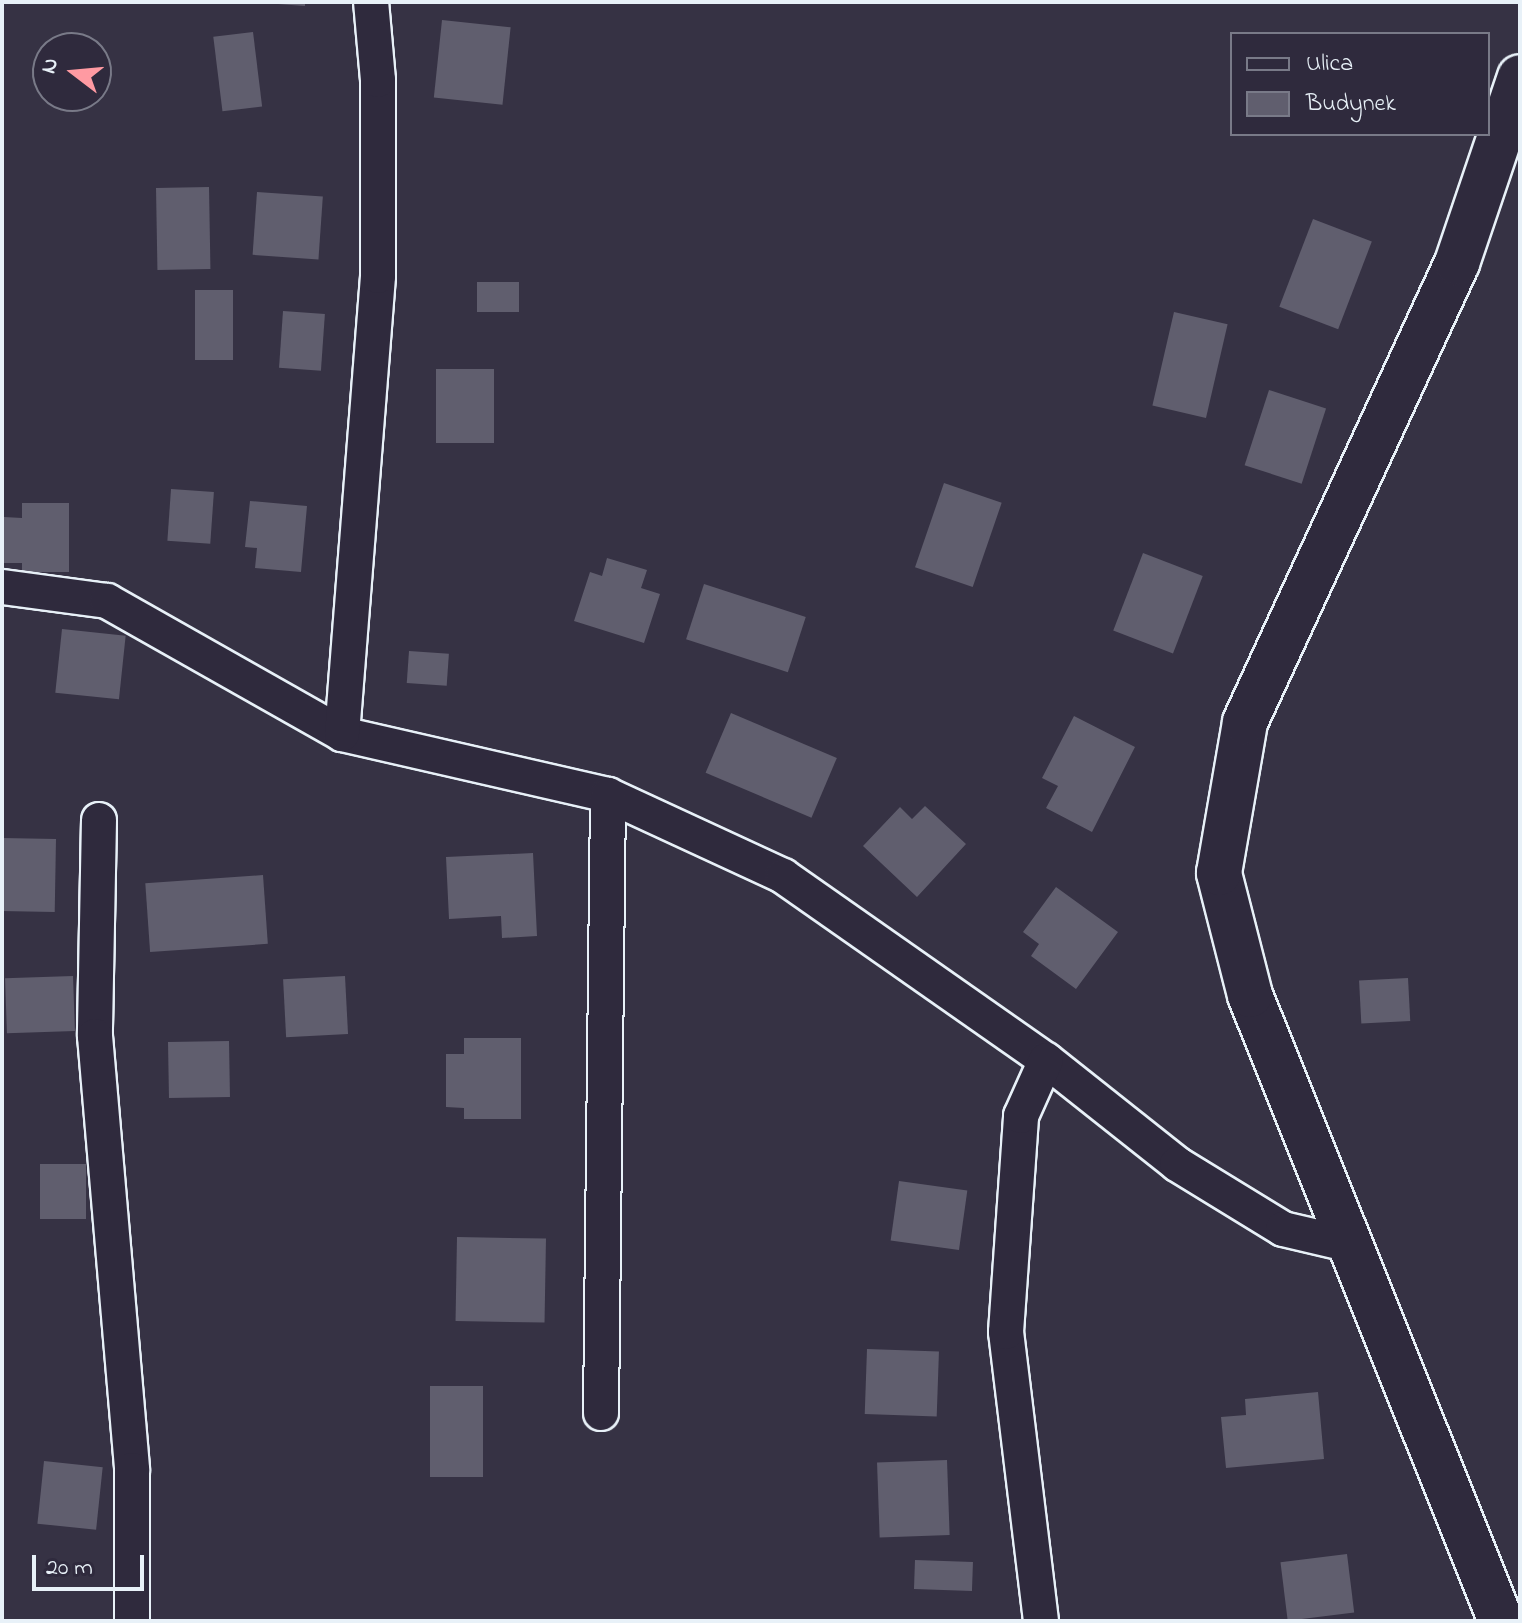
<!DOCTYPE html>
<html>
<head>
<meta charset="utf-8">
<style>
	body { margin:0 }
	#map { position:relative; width:1522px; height:1623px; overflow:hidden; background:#363244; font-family:"Indie Flower",sans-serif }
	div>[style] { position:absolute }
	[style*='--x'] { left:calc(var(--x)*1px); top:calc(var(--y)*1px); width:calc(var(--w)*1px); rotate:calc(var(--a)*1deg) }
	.building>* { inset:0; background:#605e6e; transform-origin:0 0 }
	.roads { filter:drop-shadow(2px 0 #e8f1f8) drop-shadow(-2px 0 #e8f1f8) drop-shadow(0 2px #e8f1f8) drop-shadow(0 -2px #e8f1f8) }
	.street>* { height:34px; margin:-17px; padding:0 17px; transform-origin:17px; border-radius:17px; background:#2f2a3d }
	.secondary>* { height:44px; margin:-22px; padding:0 22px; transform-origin:22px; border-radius:22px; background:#2f2a3d }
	span { translate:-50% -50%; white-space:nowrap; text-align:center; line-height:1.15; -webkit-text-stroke:6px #2f2a3d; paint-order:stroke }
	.frame { position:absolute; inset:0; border:4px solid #e8f1f8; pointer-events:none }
	.legend { position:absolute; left:1230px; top:32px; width:260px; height:104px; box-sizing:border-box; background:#2f2a3d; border:2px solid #797a88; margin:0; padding:10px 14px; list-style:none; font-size:24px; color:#e8f1f8 }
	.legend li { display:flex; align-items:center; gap:16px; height:40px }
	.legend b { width:40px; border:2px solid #797a88 }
	.north { position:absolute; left:32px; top:32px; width:80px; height:80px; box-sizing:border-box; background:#2f2a3d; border:2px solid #797a88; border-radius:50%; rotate:286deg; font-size:22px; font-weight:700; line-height:32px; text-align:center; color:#e8f1f8 }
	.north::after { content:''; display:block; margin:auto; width:28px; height:36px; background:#ff9aa2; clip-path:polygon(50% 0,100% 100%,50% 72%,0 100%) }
	.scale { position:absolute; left:32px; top:1555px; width:112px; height:36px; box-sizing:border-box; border:4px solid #e8f1f8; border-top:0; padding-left:10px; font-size:24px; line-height:28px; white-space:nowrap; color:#e8f1f8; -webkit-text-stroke:6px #2f2a3d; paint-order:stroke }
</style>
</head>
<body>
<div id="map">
	<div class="building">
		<div style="clip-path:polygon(278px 2px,305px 2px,305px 6px,278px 4px)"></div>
		<div style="left:442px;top:20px;width:69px;height:78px;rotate:6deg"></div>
		<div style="left:253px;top:32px;width:75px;height:40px;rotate:83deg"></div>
		<div style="left:209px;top:187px;width:82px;height:53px;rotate:89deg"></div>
		<div style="left:257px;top:192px;width:66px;height:63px;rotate:4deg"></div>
		<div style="left:1313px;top:219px;width:63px;height:94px;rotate:21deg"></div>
		<div style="left:477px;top:282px;width:42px;height:30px"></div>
		<div style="left:195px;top:290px;width:38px;height:70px"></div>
		<div style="left:283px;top:311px;width:42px;height:57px;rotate:4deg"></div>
		<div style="left:1174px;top:312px;width:55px;height:96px;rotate:13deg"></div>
		<div style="left:494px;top:369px;width:74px;height:58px;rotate:90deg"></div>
		<div style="left:1269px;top:390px;width:60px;height:79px;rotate:18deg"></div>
		<div style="left:944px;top:483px;width:61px;height:89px;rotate:19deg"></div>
		<div style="left:171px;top:489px;width:43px;height:52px;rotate:4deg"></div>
		<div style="clip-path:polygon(250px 501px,307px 506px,301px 572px,255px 568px,257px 548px,245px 547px)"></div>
		<div style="clip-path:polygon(22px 503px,69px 503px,69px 572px,22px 572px,22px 563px,3px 563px,4px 517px,22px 518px)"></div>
		<div style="left:1143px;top:553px;width:64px;height:83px;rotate:21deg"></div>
		<div style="clip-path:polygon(607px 558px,647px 570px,641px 588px,660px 594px,644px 643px,574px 621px,590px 572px,602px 576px)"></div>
		<div style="left:704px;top:584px;width:107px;height:58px;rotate:18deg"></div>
		<div style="left:62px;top:629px;width:64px;height:64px;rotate:6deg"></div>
		<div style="left:409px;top:651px;width:40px;height:32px;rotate:4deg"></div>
		<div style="left:731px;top:713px;width:115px;height:65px;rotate:23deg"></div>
		<div style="clip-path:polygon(1074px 716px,1135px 747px,1092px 832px,1046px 808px,1058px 786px,1042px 778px)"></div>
		<div style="clip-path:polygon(925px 806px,966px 844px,917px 897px,863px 846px,900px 807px,912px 819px)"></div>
		<div style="left:2px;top:838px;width:54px;height:73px;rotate:1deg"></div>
		<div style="clip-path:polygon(533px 853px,537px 936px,502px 938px,501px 916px,449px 919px,446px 857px)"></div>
		<div style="left:263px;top:875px;width:69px;height:118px;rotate:86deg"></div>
		<div style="clip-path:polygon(1056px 887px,1118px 932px,1076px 989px,1031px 956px,1039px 944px,1023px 932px)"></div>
		<div style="left:73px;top:976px;width:55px;height:68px;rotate:88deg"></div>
		<div style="left:345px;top:976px;width:58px;height:62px;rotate:87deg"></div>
		<div style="left:1408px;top:978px;width:43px;height:49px;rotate:87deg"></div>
		<div style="clip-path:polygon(464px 1038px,521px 1038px,521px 1119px,464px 1119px,464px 1108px,446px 1107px,446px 1054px,464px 1054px)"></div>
		<div style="left:229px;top:1041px;width:56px;height:61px;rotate:89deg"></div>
		<div style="left:40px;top:1164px;width:46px;height:55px"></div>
		<div style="left:899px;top:1181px;width:69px;height:60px;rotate:8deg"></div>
		<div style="left:457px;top:1237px;width:89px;height:84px;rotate:1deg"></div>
		<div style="left:867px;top:1349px;width:72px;height:65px;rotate:2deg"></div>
		<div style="left:430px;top:1386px;width:53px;height:91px"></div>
		<div style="clip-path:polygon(1318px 1392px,1324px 1459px,1226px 1468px,1221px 1417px,1246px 1415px,1245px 1399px)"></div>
		<div style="left:947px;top:1460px;width:75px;height:70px;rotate:88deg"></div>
		<div style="left:44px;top:1461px;width:59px;height:63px;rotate:6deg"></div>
		<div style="left:1347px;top:1554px;width:59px;height:67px;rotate:83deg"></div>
		<div style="left:915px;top:1560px;width:58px;height:29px;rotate:2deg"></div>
	</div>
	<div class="roads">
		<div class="street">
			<div style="--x:2;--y:587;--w:106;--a:7.6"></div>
			<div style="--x:107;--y:601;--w:270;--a:29.5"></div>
			<div style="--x:342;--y:734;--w:273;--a:12.9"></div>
			<div style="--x:608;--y:795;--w:193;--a:24.8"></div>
			<div style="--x:783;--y:876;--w:321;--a:35"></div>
			<div style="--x:1046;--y:1060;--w:167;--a:38.4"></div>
			<div style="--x:1177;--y:1164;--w:124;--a:31.5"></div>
			<div style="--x:1283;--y:1229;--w:71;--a:13.1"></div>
			<div style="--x:342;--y:734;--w:459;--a:-85.5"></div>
			<div style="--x:378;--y:276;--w:196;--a:-90"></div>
			<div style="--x:378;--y:80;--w:78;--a:-95.1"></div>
			<div style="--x:99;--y:820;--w:216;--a:91.1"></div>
			<div style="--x:95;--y:1036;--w:436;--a:85.1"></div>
			<div style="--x:132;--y:1470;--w:151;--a:90"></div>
			<div style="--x:601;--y:1413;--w:618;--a:-89.35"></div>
			<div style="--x:1041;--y:1621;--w:291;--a:-96.9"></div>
			<div style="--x:1006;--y:1332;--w:217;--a:-86"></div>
			<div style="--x:1021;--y:1116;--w:61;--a:-65.9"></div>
		</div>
		<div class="secondary">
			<div style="--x:1501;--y:1621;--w:674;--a:-111.85"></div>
			<div style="--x:1250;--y:995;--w:126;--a:-104.3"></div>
			<div style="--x:1219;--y:873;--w:153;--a:-80.2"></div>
			<div style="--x:1245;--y:722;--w:506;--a:-65.21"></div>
			<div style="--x:1457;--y:263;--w:196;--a:-71.3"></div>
		</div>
	</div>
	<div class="frame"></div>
	<ul class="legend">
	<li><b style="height:10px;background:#2f2a3d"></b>Ulica</li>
	<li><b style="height:22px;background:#605e6e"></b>Budynek</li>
	</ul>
	<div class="north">N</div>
	<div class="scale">20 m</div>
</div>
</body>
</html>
